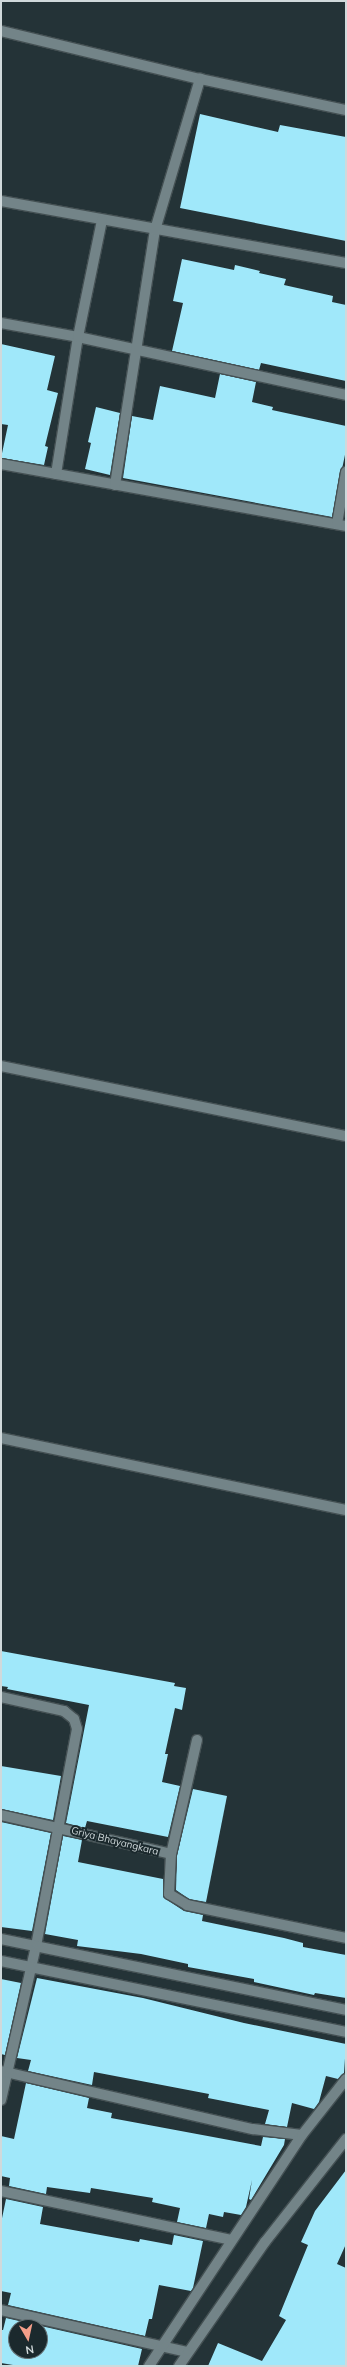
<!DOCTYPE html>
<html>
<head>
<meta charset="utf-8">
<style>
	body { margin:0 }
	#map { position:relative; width:347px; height:2367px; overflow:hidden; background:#243337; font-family:Mulish,sans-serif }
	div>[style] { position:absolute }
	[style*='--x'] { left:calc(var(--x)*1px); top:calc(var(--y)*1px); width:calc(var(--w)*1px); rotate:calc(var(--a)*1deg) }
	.building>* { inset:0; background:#a0e8fa }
	.roads { filter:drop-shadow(1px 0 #445053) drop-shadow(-1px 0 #445053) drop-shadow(0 1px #445053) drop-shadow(0 -1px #445053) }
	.street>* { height:10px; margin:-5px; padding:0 5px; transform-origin:5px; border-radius:5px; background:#738488 }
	span { translate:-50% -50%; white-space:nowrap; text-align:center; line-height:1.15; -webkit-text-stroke:4px #1b292d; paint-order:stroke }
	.street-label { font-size:10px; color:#d0d9db }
	.frame { position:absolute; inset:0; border:2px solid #d0d9db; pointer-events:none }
	.north { position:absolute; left:8px; top:2319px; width:40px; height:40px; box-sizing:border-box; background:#1b292d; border:1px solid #636f73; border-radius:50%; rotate:171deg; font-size:11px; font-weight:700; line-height:16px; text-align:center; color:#d0d9db }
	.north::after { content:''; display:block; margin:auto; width:14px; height:18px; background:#f49e89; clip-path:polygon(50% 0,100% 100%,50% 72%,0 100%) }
</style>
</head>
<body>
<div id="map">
	<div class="building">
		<div style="clip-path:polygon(200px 114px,278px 132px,280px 125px,346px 137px,346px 241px,180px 208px)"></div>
		<div style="clip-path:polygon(182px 259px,234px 270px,235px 265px,260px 271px,259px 273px,286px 279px,284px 285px,333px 296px,332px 302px,346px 305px,346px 381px,261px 363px,259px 370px,172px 351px,183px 303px,173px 301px)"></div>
		<div style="clip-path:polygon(1px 344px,55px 356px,47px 390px,58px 393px,45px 446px,48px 447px,44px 465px,1px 458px,8px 425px,1px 424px)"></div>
		<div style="clip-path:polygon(220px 374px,256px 382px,252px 402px,273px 407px,272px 410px,346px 426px,346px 450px,332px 517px,123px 478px,132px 416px,153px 420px,160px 386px,215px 398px)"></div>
		<div style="clip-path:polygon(96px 407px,120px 413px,110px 475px,85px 469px,91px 443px,88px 442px)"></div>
		<div style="clip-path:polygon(1px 1651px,175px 1683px,174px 1686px,186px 1688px,182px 1710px,175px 1708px,165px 1754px,168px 1754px,162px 1782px,180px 1786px,168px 1837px,87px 1821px,85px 1828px,66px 1823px,89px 1705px,7px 1689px,8px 1687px,1px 1686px)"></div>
		<div style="clip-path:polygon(1px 1766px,61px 1776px,53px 1820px,1px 1809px)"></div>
		<div style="clip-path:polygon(193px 1789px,227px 1796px,206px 1902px,189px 1899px,176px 1890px,177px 1855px)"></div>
		<div style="clip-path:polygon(1px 1822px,51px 1833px,32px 1931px,1px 1927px)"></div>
		<div style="clip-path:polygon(63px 1836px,82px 1840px,78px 1862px,163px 1879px,163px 1897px,184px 1911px,203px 1915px,202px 1921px,284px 1938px,303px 1943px,303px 1947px,346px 1955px,346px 1998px,315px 1993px,314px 1995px,254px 1982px,254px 1979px,188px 1967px,188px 1964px,141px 1954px,77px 1946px,78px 1940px,45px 1934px)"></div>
		<div style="clip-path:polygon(37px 1978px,143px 1998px,244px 2023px,346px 2044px,344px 2073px,338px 2079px,326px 2076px,319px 2102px,314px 2109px,292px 2103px,287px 2127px,265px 2124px,269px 2110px,208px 2098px,209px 2094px,94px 2072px,92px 2085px,28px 2071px,31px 2060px,17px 2058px)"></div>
		<div style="clip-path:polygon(1px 1979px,21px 1983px,5px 2055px,1px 2054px)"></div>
		<div style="clip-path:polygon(26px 2083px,89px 2098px,87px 2108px,112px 2113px,111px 2118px,261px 2146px,263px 2137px,285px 2139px,284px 2145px,251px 2200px,249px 2199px,252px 2180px,246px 2207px,241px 2215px,224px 2212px,223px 2217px,209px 2214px,206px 2228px,177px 2222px,180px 2208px,152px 2202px,153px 2198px,91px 2188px,90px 2193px,47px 2187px,46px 2194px,9px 2186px,10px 2178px,1px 2176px,1px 2136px,14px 2139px)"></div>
		<div style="clip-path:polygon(346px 2170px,346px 2244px,337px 2264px,346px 2268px,346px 2366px,208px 2366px,218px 2343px,262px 2361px,286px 2320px,279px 2316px,308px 2245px,301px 2242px,315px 2211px)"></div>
		<div style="clip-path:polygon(6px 2199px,43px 2207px,40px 2224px,139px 2242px,140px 2239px,172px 2245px,174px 2235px,203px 2241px,193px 2288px,191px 2291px,159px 2285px,152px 2319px,149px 2319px,145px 2336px,8px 2305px,11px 2293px,1px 2291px,1px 2223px)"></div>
		<div style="clip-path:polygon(evenodd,6px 2318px,142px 2349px,138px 2366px,19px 2366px,1px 2363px,1px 2330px,3px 2330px,6px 2318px,16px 2327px,40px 2327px,40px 2351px,16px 2351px,16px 2327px)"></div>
	</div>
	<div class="roads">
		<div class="street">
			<div style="--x:1;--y:31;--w:205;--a:13.6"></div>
			<div style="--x:200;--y:79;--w:149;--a:12"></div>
			<div style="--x:1;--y:201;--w:351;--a:10.2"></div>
			<div style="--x:1;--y:323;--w:78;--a:10.3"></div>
			<div style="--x:78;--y:337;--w:274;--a:12.2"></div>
			<div style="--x:1;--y:464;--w:351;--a:10.2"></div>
			<div style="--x:56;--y:474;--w:139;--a:-80.9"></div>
			<div style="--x:78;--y:337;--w:119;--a:-78.4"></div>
			<div style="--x:115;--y:485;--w:258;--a:-81.1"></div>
			<div style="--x:155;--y:230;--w:158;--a:-73.4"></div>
			<div style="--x:337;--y:524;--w:53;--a:-80.2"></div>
			<div style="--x:1;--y:1066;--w:352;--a:11.5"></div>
			<div style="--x:1;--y:1438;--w:352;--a:11.8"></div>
			<div style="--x:1;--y:1697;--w:65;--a:12.5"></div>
			<div style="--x:64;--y:1711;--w:13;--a:39"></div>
			<div style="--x:74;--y:1719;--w:10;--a:73"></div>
			<div style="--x:77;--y:1729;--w:221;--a:100.7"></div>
			<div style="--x:36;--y:1946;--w:158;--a:102.8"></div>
			<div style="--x:197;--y:1740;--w:117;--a:102.8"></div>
			<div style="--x:171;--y:1854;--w:40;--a:92.9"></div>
			<div style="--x:169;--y:1894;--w:21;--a:31"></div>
			<div style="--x:187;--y:1905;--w:162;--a:11.7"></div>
			<div style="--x:1;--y:1815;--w:174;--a:12.9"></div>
			<div style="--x:1;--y:1939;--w:352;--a:11.6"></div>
			<div style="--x:1;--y:1961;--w:352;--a:11.6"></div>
			<div style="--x:1;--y:2071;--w:259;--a:13"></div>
			<div style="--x:253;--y:2129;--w:49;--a:7"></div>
			<div style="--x:1;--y:2191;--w:235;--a:12"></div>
			<div style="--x:1;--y:2310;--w:191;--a:12.7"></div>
			<div style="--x:149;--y:2366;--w:277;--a:-56.5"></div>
			<div style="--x:302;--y:2135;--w:71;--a:-51.8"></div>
			<div style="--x:179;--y:2366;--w:151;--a:-55.3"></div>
			<div style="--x:265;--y:2242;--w:131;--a:-51.8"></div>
		</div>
	</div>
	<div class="street-label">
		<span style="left:115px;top:1841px;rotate:14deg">Griya Bhayangkara</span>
	</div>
	<div class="frame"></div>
	<div class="north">N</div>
</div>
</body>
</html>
